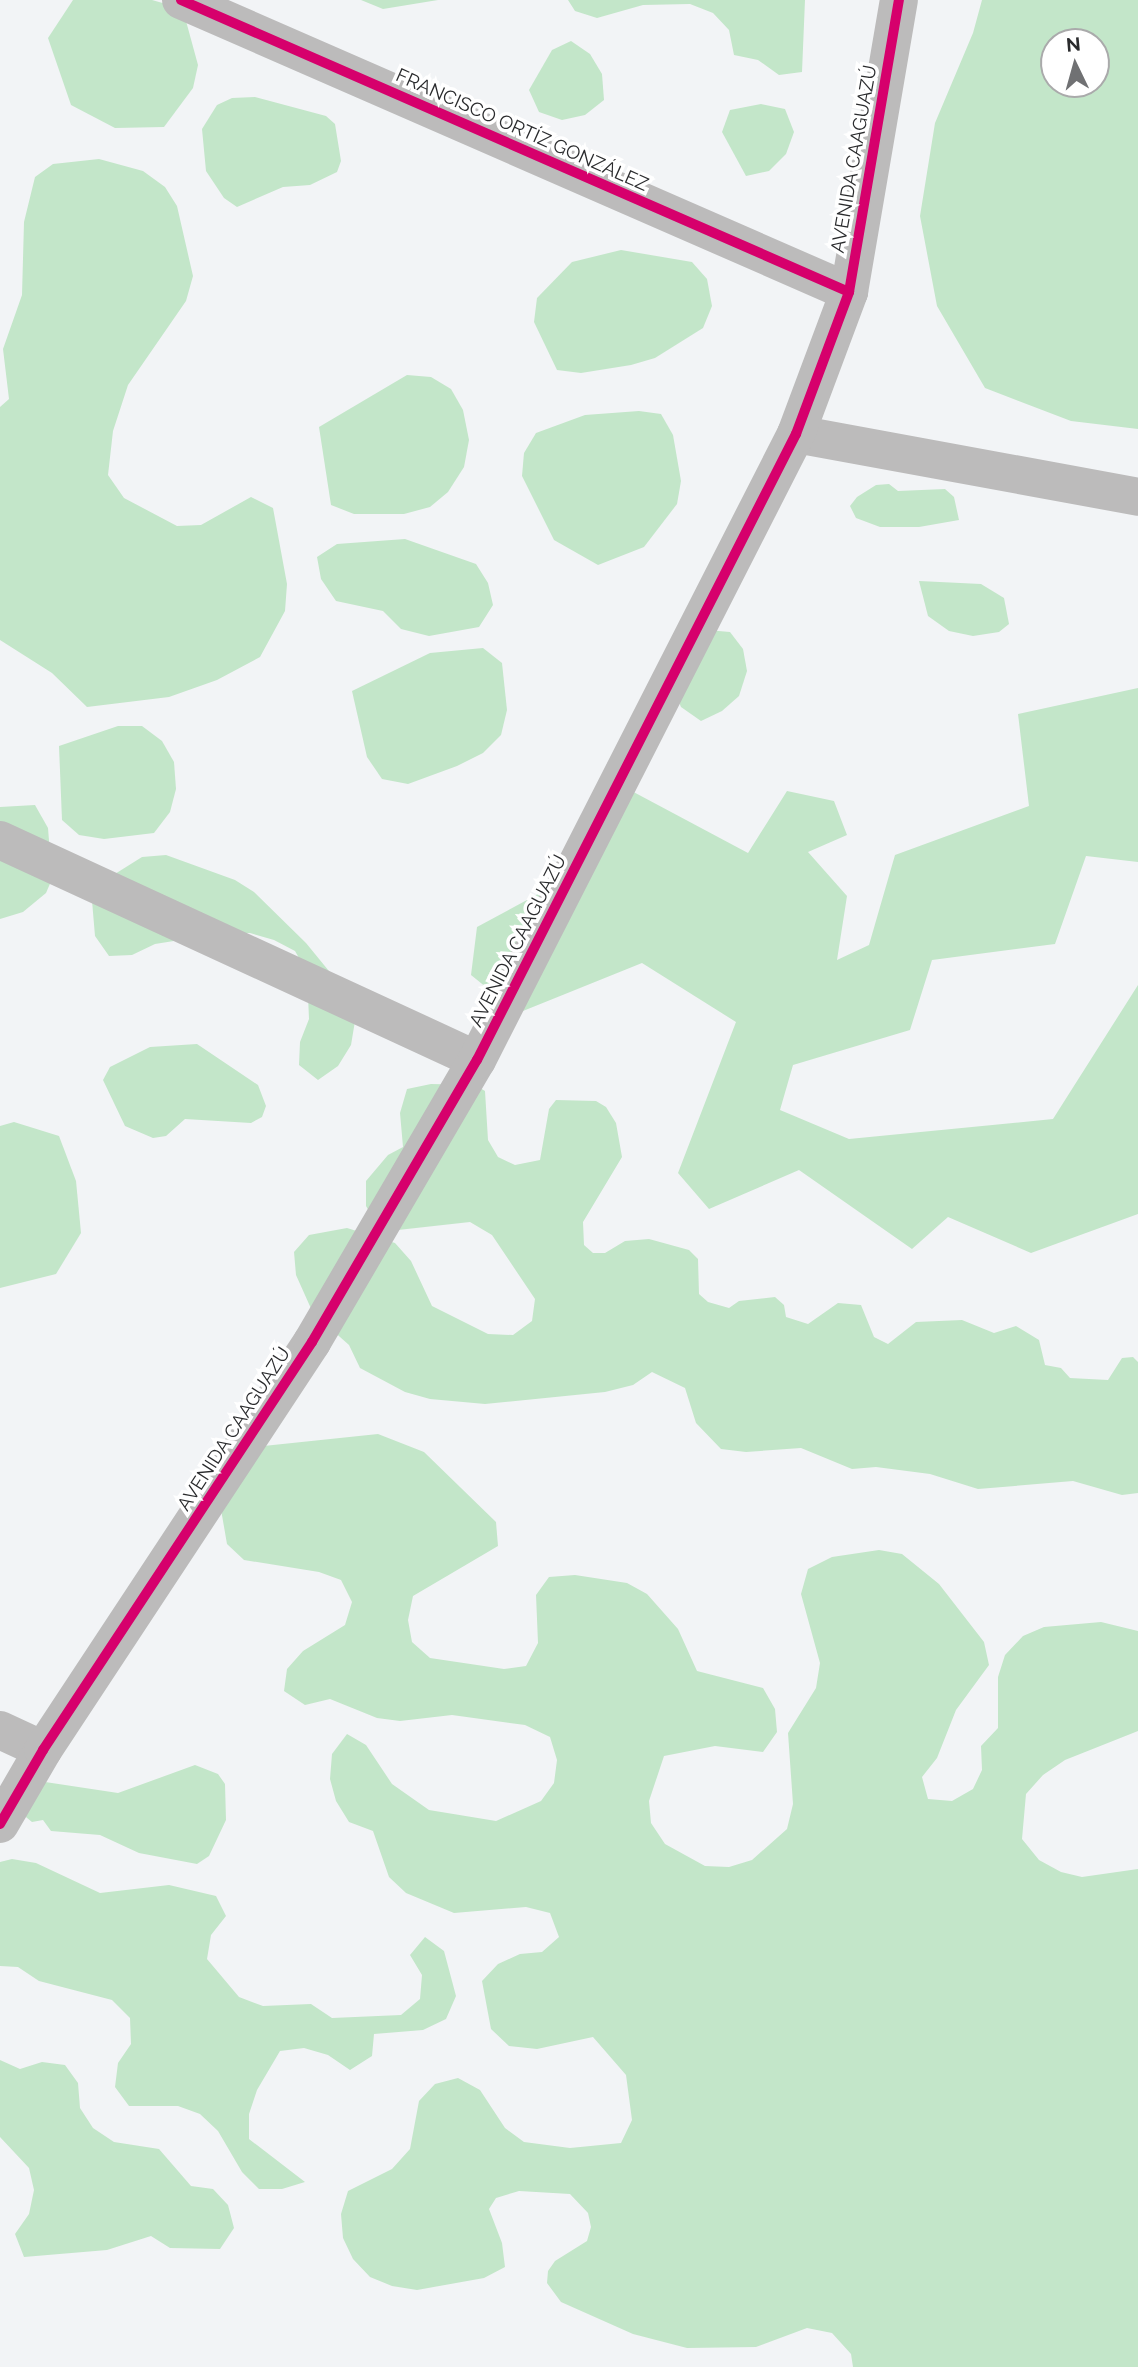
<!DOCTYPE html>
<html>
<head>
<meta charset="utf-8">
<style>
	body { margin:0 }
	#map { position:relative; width:1138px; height:2367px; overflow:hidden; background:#f2f4f6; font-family:Raleway,sans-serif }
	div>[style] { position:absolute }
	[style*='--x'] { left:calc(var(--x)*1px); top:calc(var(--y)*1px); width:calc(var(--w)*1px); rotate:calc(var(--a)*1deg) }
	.green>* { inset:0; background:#c3e6c9 }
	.minor>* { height:38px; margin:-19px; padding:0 19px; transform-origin:19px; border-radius:19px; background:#bcbbbb }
	.tertiary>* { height:38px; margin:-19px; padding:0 19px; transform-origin:19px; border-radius:19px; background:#bcbbbb }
	.cycleway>* { height:10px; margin:-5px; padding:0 5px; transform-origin:5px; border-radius:5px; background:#d6006c }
	span { translate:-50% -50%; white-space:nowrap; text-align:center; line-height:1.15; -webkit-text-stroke:7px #fff; paint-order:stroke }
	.street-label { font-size:19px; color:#2a2b2d }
	.north { position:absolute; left:1040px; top:28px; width:70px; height:70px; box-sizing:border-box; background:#fff; border:2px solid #aaaaab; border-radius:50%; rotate:355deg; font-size:19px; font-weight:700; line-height:28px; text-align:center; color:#2a2b2d }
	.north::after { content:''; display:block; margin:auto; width:24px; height:32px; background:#707173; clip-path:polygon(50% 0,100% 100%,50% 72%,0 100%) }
</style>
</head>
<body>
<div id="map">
	<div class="green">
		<div style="clip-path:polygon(73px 0,152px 0,166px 4px,186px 21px,198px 65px,193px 88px,164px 127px,115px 128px,71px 105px,48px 38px)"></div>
		<div style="clip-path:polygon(361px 0,438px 0,383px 9px)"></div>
		<div style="clip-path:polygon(568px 0,805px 0,802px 72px,779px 75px,758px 60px,734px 55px,729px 30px,713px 13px,690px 4px,643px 5px,597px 18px,575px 11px)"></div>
		<div style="clip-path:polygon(evenodd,982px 0,1138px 0,1138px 429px,1071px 421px,985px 388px,937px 306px,920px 216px,935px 123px,973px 33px,982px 0,1096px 42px,1096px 84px,1054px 84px,1054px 42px,1096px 42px)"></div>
		<div style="clip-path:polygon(571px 41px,590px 54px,602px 74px,604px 100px,585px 115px,562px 120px,539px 112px,529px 90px,552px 50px)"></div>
		<div style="clip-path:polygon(255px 97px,326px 116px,335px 124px,341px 161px,337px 172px,310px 185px,283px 187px,237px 207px,224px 198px,206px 171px,202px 129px,217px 105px,232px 98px)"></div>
		<div style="clip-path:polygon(761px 104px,785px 109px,794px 132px,786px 154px,769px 171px,746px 176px,722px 132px,730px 110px)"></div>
		<div style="clip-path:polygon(99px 159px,143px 171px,165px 187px,177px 206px,193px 276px,186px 301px,128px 385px,113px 431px,108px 475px,124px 498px,177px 526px,201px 525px,251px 497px,273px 508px,287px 584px,285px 611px,260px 657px,217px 680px,169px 697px,87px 707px,52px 673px,0 640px,0 407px,9px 399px,3px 349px,22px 295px,24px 222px,35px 177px,53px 164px)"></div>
		<div style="clip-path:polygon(621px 250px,692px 262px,707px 279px,712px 306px,703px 328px,655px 358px,631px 365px,581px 373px,557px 370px,534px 322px,537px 298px,572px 262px)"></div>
		<div style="clip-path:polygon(407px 375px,431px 377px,451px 389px,463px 410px,469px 440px,464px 467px,448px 492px,430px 507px,404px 514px,354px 514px,331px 505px,319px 427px)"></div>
		<div style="clip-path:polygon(639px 411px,661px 414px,673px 435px,681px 481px,677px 504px,644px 547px,598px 565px,554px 540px,522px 476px,524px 453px,536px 433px,585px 415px)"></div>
		<div style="clip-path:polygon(889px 484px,898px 491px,945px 489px,954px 497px,959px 520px,919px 527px,880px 527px,856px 518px,850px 506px,857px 497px,876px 485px)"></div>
		<div style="clip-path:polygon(405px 539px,476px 564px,488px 583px,493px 605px,479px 627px,429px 636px,401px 629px,383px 611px,336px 601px,321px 579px,317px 557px,337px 544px)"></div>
		<div style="clip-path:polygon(919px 581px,981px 584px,1004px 598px,1009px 624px,999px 632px,973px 636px,949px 631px,928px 616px)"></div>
		<div style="clip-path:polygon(707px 630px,730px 632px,743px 649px,747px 671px,739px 696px,722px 711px,701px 721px,681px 707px,672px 685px)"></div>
		<div style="clip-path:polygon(483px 648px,502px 663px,507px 710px,501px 735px,483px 753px,457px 766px,408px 784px,382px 779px,367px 757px,352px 691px,430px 653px)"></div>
		<div style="clip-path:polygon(1138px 688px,1138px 862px,1086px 856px,1055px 944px,932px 960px,910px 1030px,793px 1065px,780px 1110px,849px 1139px,1053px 1119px,1138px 985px,1138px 1214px,1031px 1253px,948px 1217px,912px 1249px,799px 1170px,709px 1209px,678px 1173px,736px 1022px,642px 963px,518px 1013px,471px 975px,477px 927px,562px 881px,611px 780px,748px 853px,787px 791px,834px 801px,847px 835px,808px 852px,847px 896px,837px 960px,869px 945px,895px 855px,1029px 806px,1018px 714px)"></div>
		<div style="clip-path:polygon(118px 726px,142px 726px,162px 741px,174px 762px,176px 789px,170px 812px,154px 833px,104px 839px,79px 835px,62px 820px,59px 746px)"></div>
		<div style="clip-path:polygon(35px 805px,48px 828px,52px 879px,46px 893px,23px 912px,0 919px,0 807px)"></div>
		<div style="clip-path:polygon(166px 855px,235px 880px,254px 892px,306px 943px,351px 998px,355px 1021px,351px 1045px,338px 1066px,318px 1080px,299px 1065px,300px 1042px,309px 1019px,307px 972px,295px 951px,274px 940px,250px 933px,224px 933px,155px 944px,132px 955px,109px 956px,95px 936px,91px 889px,142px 857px)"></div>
		<div style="clip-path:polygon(197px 1044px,258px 1085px,266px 1106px,262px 1117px,251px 1123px,185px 1119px,166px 1136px,153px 1138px,125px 1126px,103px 1080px,110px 1067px,150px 1047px)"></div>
		<div style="clip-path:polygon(431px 1084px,475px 1085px,485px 1091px,488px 1140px,498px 1157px,515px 1165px,540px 1160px,549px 1109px,556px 1100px,596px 1101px,606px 1107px,616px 1123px,622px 1157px,583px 1222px,584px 1245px,593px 1253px,605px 1253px,625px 1241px,649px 1239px,689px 1250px,698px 1259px,699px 1294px,708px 1302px,729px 1308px,739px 1301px,775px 1297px,784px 1305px,786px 1317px,808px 1324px,838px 1303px,861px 1305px,874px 1337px,888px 1344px,916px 1322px,962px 1320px,994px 1333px,1016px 1326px,1039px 1340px,1045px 1365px,1061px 1368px,1070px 1378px,1108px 1380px,1122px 1358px,1133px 1357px,1138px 1362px,1138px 1493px,1122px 1495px,1073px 1481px,978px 1489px,930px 1474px,876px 1467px,852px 1469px,801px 1448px,746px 1452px,721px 1449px,696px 1423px,685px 1388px,652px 1372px,633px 1385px,605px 1392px,485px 1404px,430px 1399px,405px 1392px,360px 1368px,349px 1345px,313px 1313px,296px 1275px,294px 1252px,309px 1235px,347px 1228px,395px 1243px,411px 1261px,432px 1306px,488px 1334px,513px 1335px,532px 1321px,535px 1299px,492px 1235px,470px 1222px,389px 1231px,378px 1227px,366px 1206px,366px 1181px,388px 1155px,403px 1147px,400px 1113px,407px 1089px)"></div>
		<div style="clip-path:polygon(14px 1122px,59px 1136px,76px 1181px,81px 1233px,56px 1274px,0 1288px,0 1126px)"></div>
		<div style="clip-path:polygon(378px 1434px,424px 1452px,496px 1522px,498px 1546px,413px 1596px,408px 1620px,412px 1642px,430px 1658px,504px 1669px,526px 1666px,538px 1643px,536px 1595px,549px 1577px,575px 1575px,627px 1583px,647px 1594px,678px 1629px,697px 1671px,763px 1688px,775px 1709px,777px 1732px,763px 1752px,715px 1746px,664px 1756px,649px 1801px,651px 1823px,665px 1844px,705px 1866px,729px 1867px,752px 1860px,787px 1829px,793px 1804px,788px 1733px,816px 1688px,820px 1663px,801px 1594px,808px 1569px,832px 1557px,879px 1550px,902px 1554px,939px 1584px,984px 1642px,989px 1665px,956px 1710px,937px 1758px,922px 1777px,928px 1799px,952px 1801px,973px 1789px,982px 1770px,981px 1746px,998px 1728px,998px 1677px,1005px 1655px,1023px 1636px,1044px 1627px,1101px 1622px,1138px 1631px,1138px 1731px,1065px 1760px,1043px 1775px,1026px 1794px,1022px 1839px,1039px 1860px,1061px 1872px,1082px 1877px,1138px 1869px,1138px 2367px,853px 2367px,851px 2354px,832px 2333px,807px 2328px,756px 2347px,687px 2348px,633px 2334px,561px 2302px,547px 2283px,548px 2271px,555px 2261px,587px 2241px,591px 2227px,588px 2213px,570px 2194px,519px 2191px,496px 2198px,489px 2209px,502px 2243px,505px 2267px,484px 2278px,417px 2290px,392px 2286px,370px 2277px,353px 2259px,343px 2238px,341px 2214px,348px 2191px,392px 2169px,410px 2149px,419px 2101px,435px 2084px,458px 2078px,480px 2090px,505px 2128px,524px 2142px,570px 2148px,621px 2143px,632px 2120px,626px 2075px,593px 2037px,537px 2049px,509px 2046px,491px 2029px,482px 1981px,498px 1964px,520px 1954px,542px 1952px,559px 1937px,550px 1913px,526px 1907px,454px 1913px,406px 1893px,389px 1877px,373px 1831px,349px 1822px,336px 1801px,330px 1779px,332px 1754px,347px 1734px,366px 1745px,392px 1784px,429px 1810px,496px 1821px,541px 1801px,554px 1783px,557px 1760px,550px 1737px,525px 1725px,452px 1715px,400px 1721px,377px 1718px,330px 1699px,305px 1705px,284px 1691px,287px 1669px,303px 1651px,345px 1625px,352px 1602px,341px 1580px,319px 1572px,244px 1560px,227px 1544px,219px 1498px,254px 1447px)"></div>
		<div style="clip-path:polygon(195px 1765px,218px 1774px,225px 1784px,226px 1820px,209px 1856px,197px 1864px,139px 1853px,100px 1835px,51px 1831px,43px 1820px,32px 1822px,21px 1813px,32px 1780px,118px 1793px)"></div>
		<div style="clip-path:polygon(12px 1859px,36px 1863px,100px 1893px,169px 1885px,216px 1896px,226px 1916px,211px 1935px,207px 1959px,239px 1997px,263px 2006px,311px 2004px,332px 2018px,401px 2015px,420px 1999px,422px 1975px,410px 1955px,425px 1937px,444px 1951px,456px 1996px,446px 2019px,423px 2030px,374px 2034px,372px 2056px,350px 2070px,328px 2055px,304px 2048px,280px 2051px,257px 2090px,249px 2114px,249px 2139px,305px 2182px,282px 2189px,259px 2189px,242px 2172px,218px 2131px,200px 2114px,178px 2106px,129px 2106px,115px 2087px,118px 2063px,131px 2044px,130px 2018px,112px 2000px,39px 1981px,18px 1967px,0 1966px,0 1862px)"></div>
		<div style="clip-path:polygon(0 2060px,20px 2069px,42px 2062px,65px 2065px,78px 2083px,80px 2108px,93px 2128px,114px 2142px,159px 2149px,191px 2186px,213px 2189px,228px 2205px,234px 2228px,220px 2249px,170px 2248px,151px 2236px,107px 2250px,24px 2257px,15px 2234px,29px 2214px,34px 2190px,29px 2168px,0 2137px)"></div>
	</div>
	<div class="minor">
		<div style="--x:181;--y:0;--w:729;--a:23.61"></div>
		<div style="--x:796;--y:434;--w:348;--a:10.4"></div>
		<div style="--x:0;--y:840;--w:525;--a:24.76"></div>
		<div style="--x:0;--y:1730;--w:47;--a:24.9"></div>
	</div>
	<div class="tertiary">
		<div style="--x:0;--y:1824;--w:86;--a:-59.8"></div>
		<div style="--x:43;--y:1750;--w:489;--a:-56.6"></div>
		<div style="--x:312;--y:1342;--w:327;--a:-59.7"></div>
		<div style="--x:477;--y:1060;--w:703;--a:-63"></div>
		<div style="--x:796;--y:434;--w:152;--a:-69.5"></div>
		<div style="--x:849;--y:292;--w:296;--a:-80.3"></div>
	</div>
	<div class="cycleway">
		<div style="--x:181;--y:0;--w:729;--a:23.61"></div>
		<div style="--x:0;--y:1824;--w:86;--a:-59.8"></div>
		<div style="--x:43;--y:1750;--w:489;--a:-56.6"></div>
		<div style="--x:312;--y:1342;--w:327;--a:-59.7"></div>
		<div style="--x:477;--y:1060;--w:703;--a:-63"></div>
		<div style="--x:796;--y:434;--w:152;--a:-69.5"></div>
		<div style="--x:849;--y:292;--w:296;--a:-80.3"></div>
	</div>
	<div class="street-label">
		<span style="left:522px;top:130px;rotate:24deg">FRANCISCO ORTÍZ GONZÁLEZ</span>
		<span style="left:854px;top:159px;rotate:-80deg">AVENIDA CAAGUAZÚ</span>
		<span style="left:518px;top:941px;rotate:-63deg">AVENIDA CAAGUAZÚ</span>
		<span style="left:234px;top:1429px;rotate:-57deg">AVENIDA CAAGUAZÚ</span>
	</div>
	<div class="north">N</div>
</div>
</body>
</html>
